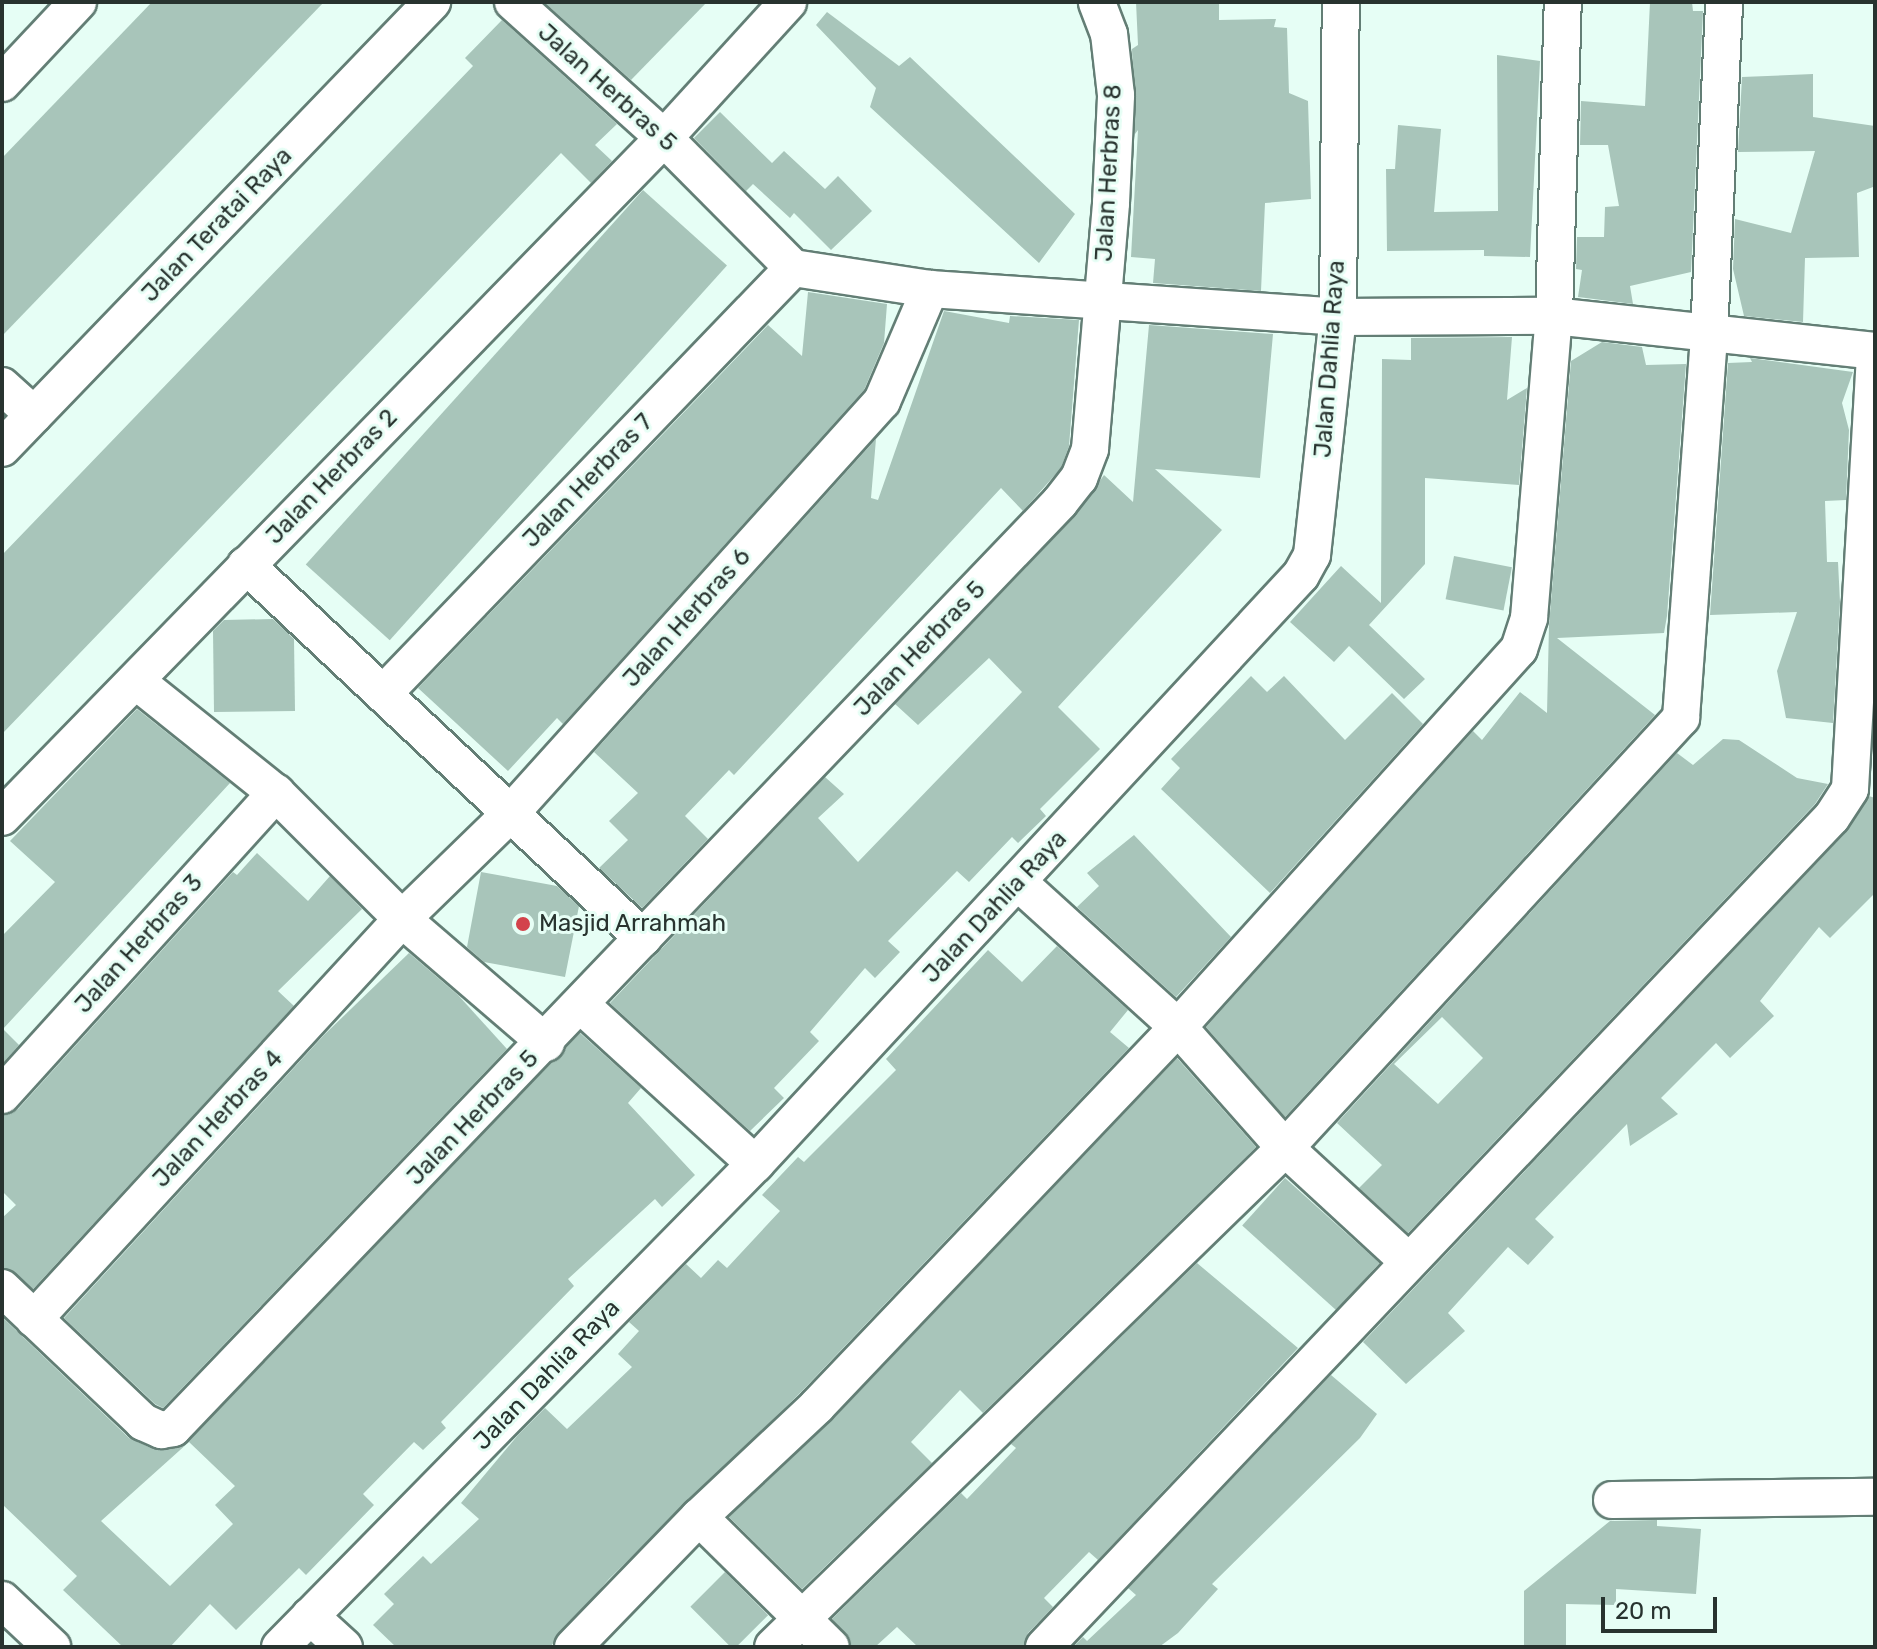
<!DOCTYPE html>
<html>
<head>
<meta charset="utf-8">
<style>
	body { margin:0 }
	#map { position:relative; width:1877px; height:1649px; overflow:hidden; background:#e6fef5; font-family:Rubik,sans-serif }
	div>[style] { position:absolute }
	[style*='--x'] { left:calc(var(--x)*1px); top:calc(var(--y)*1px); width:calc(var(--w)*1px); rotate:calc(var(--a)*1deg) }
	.building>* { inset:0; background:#a8c5ba; transform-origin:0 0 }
	.roads { filter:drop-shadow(2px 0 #637e75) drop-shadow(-2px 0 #637e75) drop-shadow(0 2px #637e75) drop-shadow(0 -2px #637e75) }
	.minor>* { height:36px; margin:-18px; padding:0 18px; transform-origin:18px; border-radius:18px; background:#fff }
	.dots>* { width:22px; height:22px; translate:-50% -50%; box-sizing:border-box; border:4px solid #e6fef5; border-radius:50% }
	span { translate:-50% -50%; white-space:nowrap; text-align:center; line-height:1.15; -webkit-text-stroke:6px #e6fef5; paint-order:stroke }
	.street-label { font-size:24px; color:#28332f }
	.poi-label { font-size:24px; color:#28332f }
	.left { translate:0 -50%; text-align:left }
	.frame { position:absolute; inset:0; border:4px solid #28332f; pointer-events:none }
	.scale { position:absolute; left:1601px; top:1597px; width:116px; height:36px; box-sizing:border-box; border:4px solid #28332f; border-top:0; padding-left:10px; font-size:24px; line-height:28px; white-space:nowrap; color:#28332f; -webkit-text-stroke:6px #e6fef5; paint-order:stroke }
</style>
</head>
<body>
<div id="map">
	<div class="building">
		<div style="clip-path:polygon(152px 2px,324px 2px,2px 336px,2px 158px)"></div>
		<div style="clip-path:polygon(544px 2px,707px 2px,631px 80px)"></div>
		<div style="clip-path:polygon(1136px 2px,1219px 2px,1219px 20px,1276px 19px,1274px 27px,1287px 28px,1289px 93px,1308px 101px,1311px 199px,1265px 203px,1261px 291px,1153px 283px,1155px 259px,1131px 257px,1138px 130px,1135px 134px,1132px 49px,1138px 45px)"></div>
		<div style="clip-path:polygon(1650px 2px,1692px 2px,1693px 11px,1703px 11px,1691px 272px,1630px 286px,1633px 304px,1578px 297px,1582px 270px,1576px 269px,1577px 237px,1604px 237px,1605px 207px,1619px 206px,1608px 145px,1580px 145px,1581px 101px,1645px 106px)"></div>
		<div style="clip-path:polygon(827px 12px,899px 66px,910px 57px,1075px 214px,1039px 263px,870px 107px,876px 88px,816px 25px)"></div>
		<div style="clip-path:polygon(502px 20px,617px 124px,595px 145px,612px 161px,591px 183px,561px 153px,2px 734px,2px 555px,473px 66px,465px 58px)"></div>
		<div style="clip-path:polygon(1497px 55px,1540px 61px,1530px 257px,1484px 256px,1484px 250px,1387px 251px,1386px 169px,1395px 169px,1398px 125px,1441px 129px,1434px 212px,1498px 211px)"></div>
		<div style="clip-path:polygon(1813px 74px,1813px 117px,1875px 126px,1873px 187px,1857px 193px,1859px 257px,1805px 258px,1803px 322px,1744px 316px,1733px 269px,1735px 219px,1791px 233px,1815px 151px,1738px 152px,1742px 77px)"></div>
		<div style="clip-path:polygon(720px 112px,772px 163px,784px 151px,825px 189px,838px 176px,872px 211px,831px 250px,794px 213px,790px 218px,753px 184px,746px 191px,694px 138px)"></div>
		<div style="left:643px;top:190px;width:113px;height:504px;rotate:42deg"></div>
		<div style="clip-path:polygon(808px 292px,887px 304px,884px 343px,864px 390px,563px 724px,557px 718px,508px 771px,418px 688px,768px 325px,802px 356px)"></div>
		<div style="clip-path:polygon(944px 311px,1009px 323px,1010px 316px,1079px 320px,1069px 446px,1061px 468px,1023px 511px,1001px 488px,734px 775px,729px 770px,685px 816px,708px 839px,642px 908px,599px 868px,628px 840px,609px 821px,638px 793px,594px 752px,876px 439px,871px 498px,878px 500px)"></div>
		<div style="clip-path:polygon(1149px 325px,1273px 334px,1260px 478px,1155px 469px,1222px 530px,1058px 707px,1100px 749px,1040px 809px,1046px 816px,1018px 843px,1012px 837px,969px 882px,957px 871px,888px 941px,900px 952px,875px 978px,865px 968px,810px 1032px,819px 1041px,774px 1088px,784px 1098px,750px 1131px,610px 1003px,825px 777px,844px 794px,818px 818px,858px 862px,1022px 692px,989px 658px,918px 725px,895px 704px,1075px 516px,1104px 475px,1133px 502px)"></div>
		<div style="clip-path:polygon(1512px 337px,1507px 400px,1527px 388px,1519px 485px,1425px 478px,1425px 564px,1369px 625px,1425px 679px,1404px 699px,1349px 646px,1334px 662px,1290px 622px,1341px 566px,1381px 603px,1382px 359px,1411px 360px,1411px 338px)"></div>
		<div style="clip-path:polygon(1602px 342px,1642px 347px,1646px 365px,1686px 364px,1667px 616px,1664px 633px,1557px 638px,1655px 715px,1285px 1117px,1206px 1027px,1473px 731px,1482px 740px,1520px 692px,1547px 713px,1549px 625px,1571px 361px)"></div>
		<div style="clip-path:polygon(1750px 358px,1853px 372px,1842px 403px,1849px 430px,1846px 500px,1825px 501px,1827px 562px,1838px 562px,1840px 602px,1833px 723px,1786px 718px,1777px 671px,1797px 612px,1710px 615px,1728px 363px,1752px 362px)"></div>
		<div style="left:1454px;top:556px;width:59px;height:44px;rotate:11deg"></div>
		<div style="clip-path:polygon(273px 619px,294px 639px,295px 711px,214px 712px,213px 631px,224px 620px)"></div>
		<div style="clip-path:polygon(1251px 676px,1267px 692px,1284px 676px,1345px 740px,1392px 693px,1423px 724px,1270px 893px,1161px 789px,1180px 768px,1171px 759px)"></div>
		<div style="clip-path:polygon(137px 709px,230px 783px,3px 1029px,19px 1045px,2px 1064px,2px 936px,55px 882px,10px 841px)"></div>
		<div style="clip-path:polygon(evenodd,1723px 739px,1739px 740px,1797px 778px,1828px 784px,1815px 804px,1408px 1233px,1359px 1188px,1382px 1165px,1337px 1123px,1677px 753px,1693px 765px,1723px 739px,1442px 1017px,1483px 1058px,1438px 1104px,1394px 1064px,1442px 1017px)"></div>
		<div style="clip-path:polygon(1869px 796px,1875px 798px,1875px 893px,1830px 938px,1819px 927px,1760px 1001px,1774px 1016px,1730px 1058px,1716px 1043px,1661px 1098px,1678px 1114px,1630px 1146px,1627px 1124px,1535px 1219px,1554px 1237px,1528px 1265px,1508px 1247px,1448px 1313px,1465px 1331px,1406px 1384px,1363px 1342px,1847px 831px)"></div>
		<div style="clip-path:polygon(1134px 835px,1231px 937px,1176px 997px,1077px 907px,1099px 886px,1087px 873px)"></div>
		<div style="clip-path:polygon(257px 853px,308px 901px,330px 876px,362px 909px,278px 991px,294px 1006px,33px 1289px,2px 1268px,2px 1218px,16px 1205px,2px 1191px,2px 1115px,18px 1109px,233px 872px,237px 875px)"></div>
		<div style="clip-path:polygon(481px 872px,557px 886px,579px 906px,565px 977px,484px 962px,467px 947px)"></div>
		<div style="clip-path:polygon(1057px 946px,1128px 1010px,1110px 1032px,1129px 1048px,802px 1391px,609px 1579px,550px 1647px,396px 1647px,373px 1625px,394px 1604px,384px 1594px,423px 1556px,431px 1564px,479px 1519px,461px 1503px,518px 1435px,545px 1408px,567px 1429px,632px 1367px,618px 1354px,639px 1331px,629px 1322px,686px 1264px,701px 1278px,718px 1260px,727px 1268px,780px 1211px,762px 1195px,798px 1157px,804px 1162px,896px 1070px,886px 1059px,988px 950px,1022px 982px)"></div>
		<div style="clip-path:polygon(409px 953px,458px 995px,507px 1049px,163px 1408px,155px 1404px,64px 1318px,324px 1035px)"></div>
		<div style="clip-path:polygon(evenodd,580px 1033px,641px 1088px,628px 1103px,695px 1175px,662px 1207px,655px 1199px,568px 1279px,574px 1286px,441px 1422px,446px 1428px,423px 1450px,414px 1442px,363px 1494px,374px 1505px,306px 1575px,299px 1568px,236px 1630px,210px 1604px,170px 1647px,123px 1647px,63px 1590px,77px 1576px,2px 1504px,2px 1317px,129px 1438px,153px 1449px,177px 1448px,580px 1033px,189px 1442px,235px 1486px,215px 1505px,233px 1524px,170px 1586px,101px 1521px,189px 1442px)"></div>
		<div style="clip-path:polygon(1177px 1058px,1256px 1147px,983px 1413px,960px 1390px,911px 1442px,932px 1463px,802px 1589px,729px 1517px,832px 1420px)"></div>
		<div style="left:1285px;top:1178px;width:127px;height:64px;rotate:42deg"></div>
		<div style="clip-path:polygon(1197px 1263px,1298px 1348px,1098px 1560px,1089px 1552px,1044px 1598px,1053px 1607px,1028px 1633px,1024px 1647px,918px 1647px,897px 1627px,875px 1647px,851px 1647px,832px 1619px,961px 1493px,967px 1499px,1016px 1448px,1011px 1444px)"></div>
		<div style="clip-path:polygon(1331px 1375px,1377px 1414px,1360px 1438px,1212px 1584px,1218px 1589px,1178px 1633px,1159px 1647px,1073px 1647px,1083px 1637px,1087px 1641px,1136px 1595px,1128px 1588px)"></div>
		<div style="clip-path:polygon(1657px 1520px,1657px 1526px,1701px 1529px,1696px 1594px,1616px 1589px,1616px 1605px,1566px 1604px,1566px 1647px,1524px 1647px,1524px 1591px,1610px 1521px)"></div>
		<div style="left:725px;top:1572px;width:61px;height:49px;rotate:45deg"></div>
	</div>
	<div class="roads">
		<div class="minor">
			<div style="--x:513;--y:2;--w:203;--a:42"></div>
			<div style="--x:664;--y:138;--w:183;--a:45.2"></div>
			<div style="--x:793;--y:268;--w:139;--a:8.7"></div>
			<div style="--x:930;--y:289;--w:409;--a:3.9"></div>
			<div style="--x:1338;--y:317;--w:216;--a:-0.3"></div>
			<div style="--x:1554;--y:316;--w:323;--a:6.2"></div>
			<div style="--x:2;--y:83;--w:111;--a:-46.8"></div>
			<div style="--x:2;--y:386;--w:43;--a:42.2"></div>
			<div style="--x:2;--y:448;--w:620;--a:-46.05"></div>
			<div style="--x:246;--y:565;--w:545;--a:43.21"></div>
			<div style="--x:136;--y:681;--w:179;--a:38.7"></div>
			<div style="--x:276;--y:793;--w:178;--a:45"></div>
			<div style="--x:402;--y:919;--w:190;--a:40.7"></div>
			<div style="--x:383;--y:694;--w:591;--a:-46.1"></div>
			<div style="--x:2;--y:817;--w:948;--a:-45.73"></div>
			<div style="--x:664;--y:138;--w:184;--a:-47.6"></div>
			<div style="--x:1019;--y:883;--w:215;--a:42.2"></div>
			<div style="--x:1178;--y:1027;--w:162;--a:48.5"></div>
			<div style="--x:1285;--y:1148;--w:168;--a:42.6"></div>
			<div style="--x:581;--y:1005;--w:236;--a:42.4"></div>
			<div style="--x:2;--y:1095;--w:408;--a:-47.8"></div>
			<div style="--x:2;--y:1288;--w:195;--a:43.5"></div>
			<div style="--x:143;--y:1422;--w:20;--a:24"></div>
			<div style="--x:161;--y:1430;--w:12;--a:-9"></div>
			<div style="--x:173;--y:1428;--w:1282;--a:-46.23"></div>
			<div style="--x:1060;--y:502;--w:31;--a:-52"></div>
			<div style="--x:1079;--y:478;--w:31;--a:-69"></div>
			<div style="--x:1090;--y:449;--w:247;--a:-85.1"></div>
			<div style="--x:1111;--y:203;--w:108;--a:-87.3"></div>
			<div style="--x:1116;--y:95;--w:61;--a:-96.5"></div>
			<div style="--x:1109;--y:34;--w:34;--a:-111"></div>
			<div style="--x:34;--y:1319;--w:544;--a:-47.39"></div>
			<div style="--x:402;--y:919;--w:149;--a:-44.2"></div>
			<div style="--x:509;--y:815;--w:557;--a:-47.98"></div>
			<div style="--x:882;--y:401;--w:122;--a:-66.8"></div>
			<div style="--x:1612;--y:1500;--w:263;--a:-0.7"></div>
			<div style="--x:699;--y:1517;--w:185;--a:44.6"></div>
			<div style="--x:2;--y:1600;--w:69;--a:43.2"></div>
			<div style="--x:310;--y:1616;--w:46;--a:42.4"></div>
			<div style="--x:280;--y:1647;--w:680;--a:-45.48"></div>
			<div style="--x:757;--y:1162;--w:800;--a:-47.18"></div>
			<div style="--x:1301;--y:575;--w:23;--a:-61"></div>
			<div style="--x:1312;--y:555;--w:239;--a:-83.8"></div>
			<div style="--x:1338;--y:317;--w:315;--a:-89.5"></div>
			<div style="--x:573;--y:1647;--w:181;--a:-45.9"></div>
			<div style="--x:699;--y:1517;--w:162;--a:-43.2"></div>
			<div style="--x:817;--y:1406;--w:523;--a:-46.39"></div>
			<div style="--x:1178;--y:1027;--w:509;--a:-47.95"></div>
			<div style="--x:1519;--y:649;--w:33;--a:-72"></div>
			<div style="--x:1529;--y:618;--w:303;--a:-85.3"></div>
			<div style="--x:1554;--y:316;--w:314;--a:-88.4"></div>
			<div style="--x:773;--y:1647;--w:715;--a:-44.26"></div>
			<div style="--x:1285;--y:1148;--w:585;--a:-47.36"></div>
			<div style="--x:1681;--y:718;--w:384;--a:-85.8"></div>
			<div style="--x:1709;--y:335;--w:333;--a:-87.4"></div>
			<div style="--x:1044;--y:1647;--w:1144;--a:-46.49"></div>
			<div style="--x:1832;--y:817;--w:33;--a:-57"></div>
			<div style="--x:1850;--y:789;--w:435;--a:-86.7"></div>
		</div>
	</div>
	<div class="dots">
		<div style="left:523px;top:924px;background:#d3434b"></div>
	</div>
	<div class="street-label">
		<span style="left:607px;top:88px;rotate:42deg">Jalan Herbras 5</span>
		<span style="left:1109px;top:173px;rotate:-87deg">Jalan Herbras 8</span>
		<span style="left:217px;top:225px;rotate:-46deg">Jalan Teratai Raya</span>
		<span style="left:1330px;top:359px;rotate:-86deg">Jalan Dahlia Raya</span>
		<span style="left:332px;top:477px;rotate:-46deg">Jalan Herbras 2</span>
		<span style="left:588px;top:481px;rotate:-46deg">Jalan Herbras 7</span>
		<span style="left:687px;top:618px;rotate:-48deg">Jalan Herbras 6</span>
		<span style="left:920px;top:649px;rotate:-46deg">Jalan Herbras 5</span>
		<span style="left:995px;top:907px;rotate:-47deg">Jalan Dahlia Raya</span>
		<span style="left:139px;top:944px;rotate:-48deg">Jalan Herbras 3</span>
		<span style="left:473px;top:1118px;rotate:-46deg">Jalan Herbras 5</span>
		<span style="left:218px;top:1119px;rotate:-47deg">Jalan Herbras 4</span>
		<span style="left:547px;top:1375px;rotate:-46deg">Jalan Dahlia Raya</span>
	</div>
	<div class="poi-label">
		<span class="left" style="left:539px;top:924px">Masjid Arrahmah</span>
	</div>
	<div class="frame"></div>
	<div class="scale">20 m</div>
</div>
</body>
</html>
